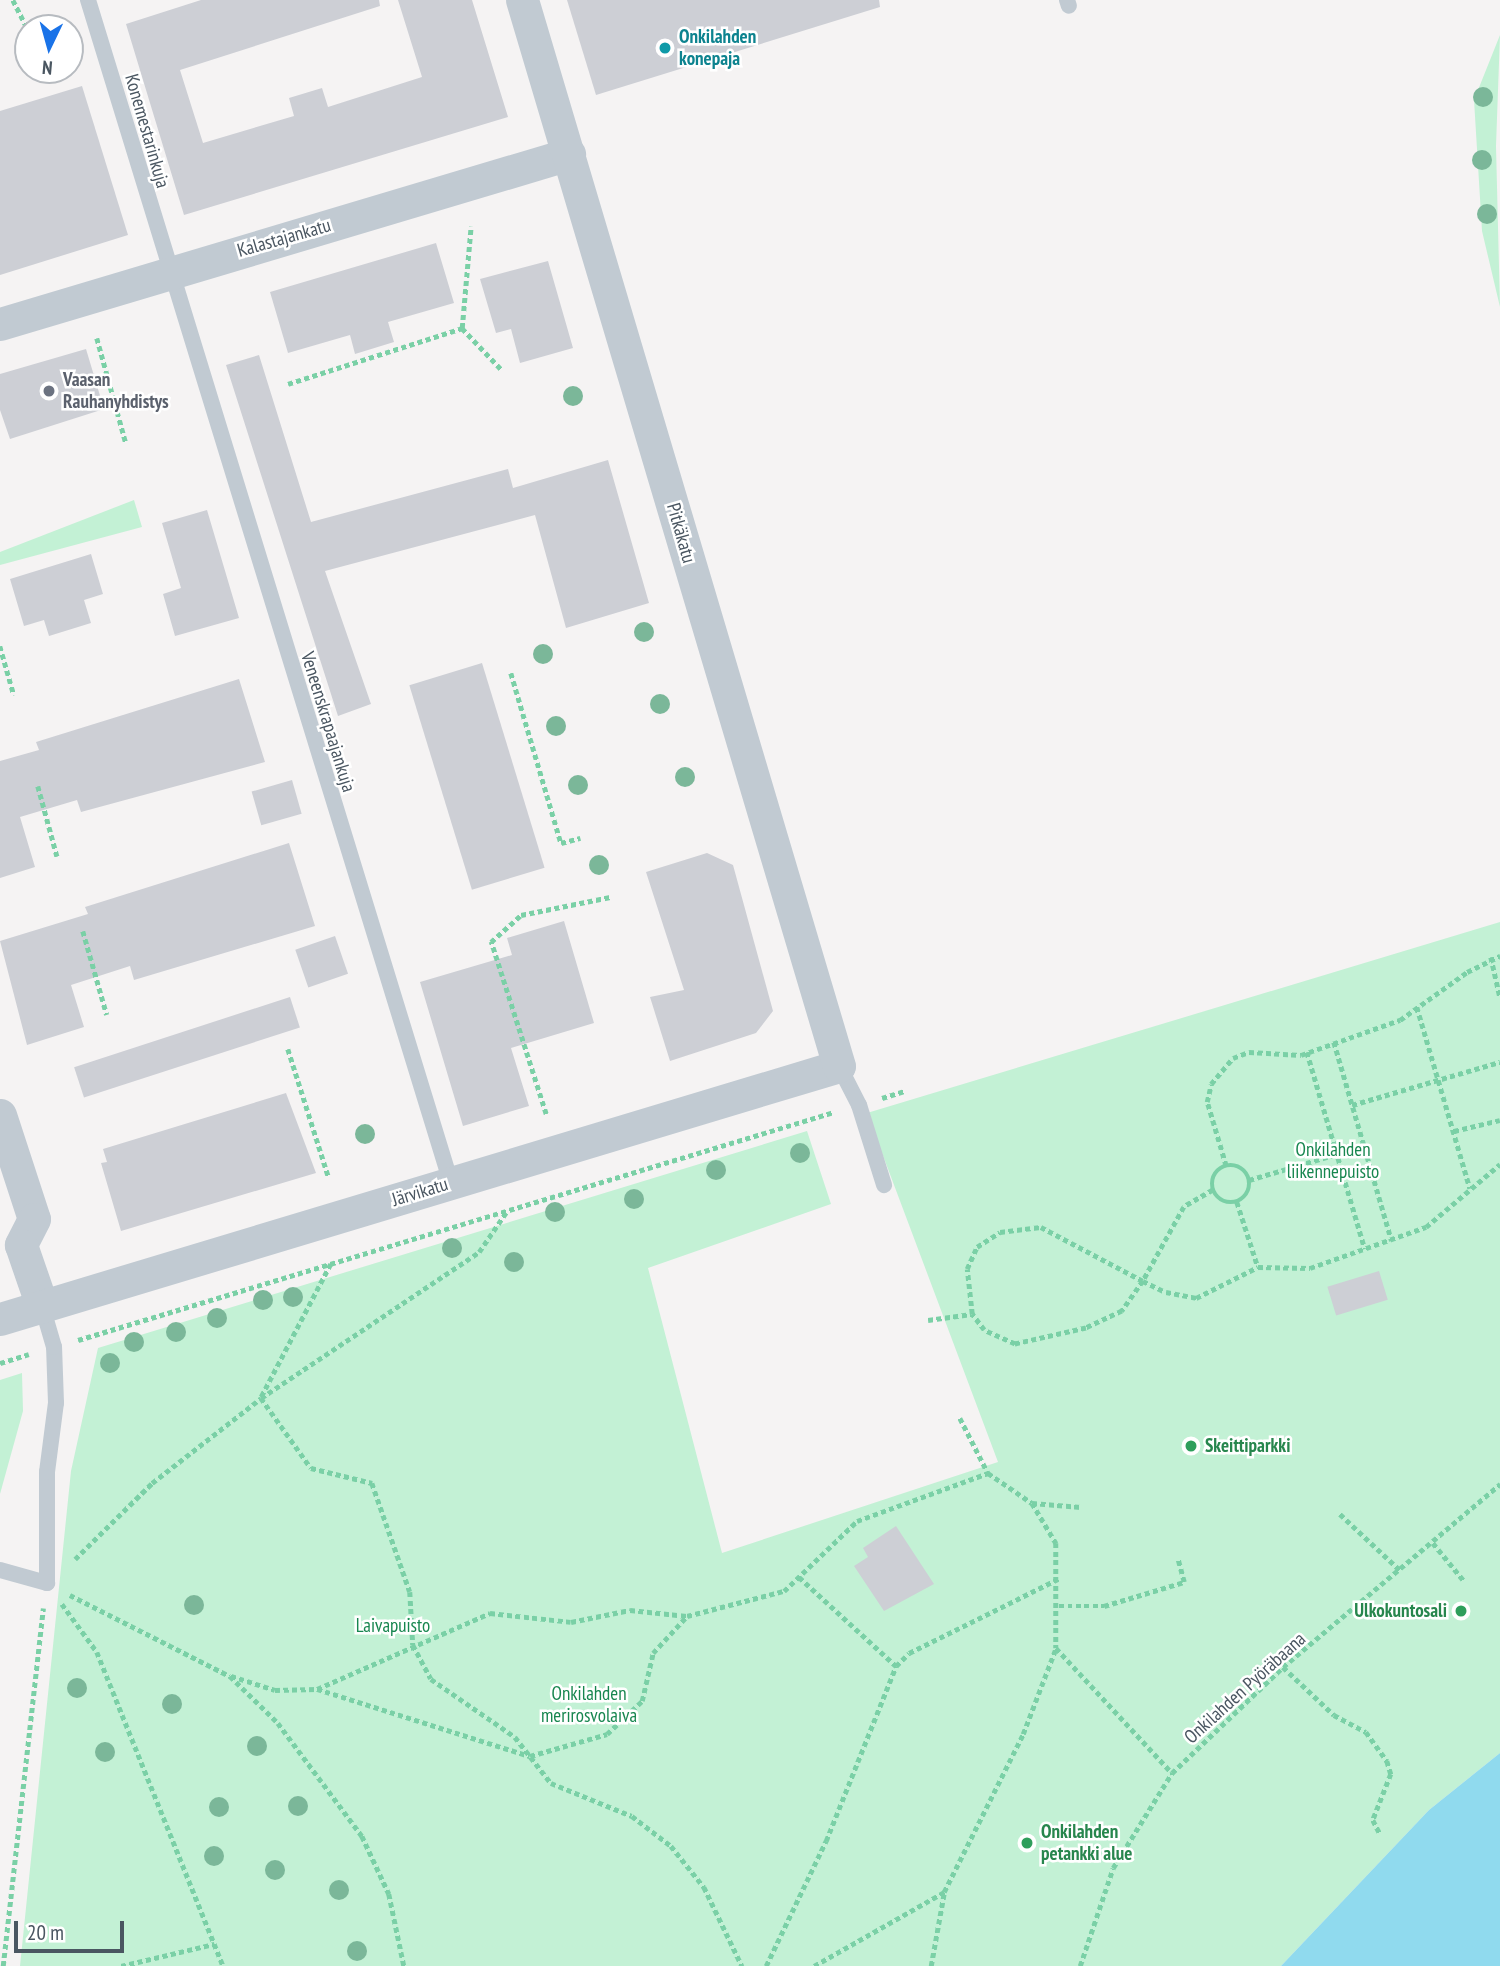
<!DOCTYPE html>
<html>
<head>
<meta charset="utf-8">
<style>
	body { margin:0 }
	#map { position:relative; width:1500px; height:1966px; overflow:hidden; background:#f5f3f3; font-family:"PT Sans Narrow",sans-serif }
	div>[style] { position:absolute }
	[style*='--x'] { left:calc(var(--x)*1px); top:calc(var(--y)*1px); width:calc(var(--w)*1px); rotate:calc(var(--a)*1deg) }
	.green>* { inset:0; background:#c3f1d5 }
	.water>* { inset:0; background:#90daee }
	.building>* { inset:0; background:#cdcfd5; transform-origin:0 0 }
	.path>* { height:4.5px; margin-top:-2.25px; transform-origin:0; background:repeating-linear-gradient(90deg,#7ad0a6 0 5px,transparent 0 8.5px) }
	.path>.ring { margin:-2.25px; padding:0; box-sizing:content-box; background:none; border:4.5px solid #7ad0a6; border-radius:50% }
	.lane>* { height:16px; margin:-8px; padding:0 8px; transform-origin:8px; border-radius:8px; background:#c1cad2 }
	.street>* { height:33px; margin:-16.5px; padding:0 16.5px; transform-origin:16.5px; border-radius:16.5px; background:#c1cad2 }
	.trees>* { width:20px; height:20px; margin:-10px; border-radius:50%; background:#7bb799 }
	.dots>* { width:19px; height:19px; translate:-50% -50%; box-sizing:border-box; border:4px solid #fff; border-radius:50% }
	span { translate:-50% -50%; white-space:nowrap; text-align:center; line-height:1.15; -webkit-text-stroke:5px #fff; paint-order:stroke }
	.culture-label { font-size:19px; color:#0d838f; font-weight:700 }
	.left { translate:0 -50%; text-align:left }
	.street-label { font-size:19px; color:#4a5661 }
	.worship-label { font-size:19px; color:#5b616d; font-weight:700 }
	.park-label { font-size:19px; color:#17864f }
	.leisure-label { font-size:19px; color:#27864d; font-weight:700 }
	.right { translate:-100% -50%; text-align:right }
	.north { position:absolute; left:14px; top:14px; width:70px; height:70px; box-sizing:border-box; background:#fff; border:2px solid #b7bbc0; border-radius:50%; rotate:185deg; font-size:19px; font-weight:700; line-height:28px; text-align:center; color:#4a5661 }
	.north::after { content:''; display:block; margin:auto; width:24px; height:32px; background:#1a73e8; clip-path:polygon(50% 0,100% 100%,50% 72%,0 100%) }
	.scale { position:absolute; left:14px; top:1921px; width:110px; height:32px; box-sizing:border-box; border:4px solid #4a5661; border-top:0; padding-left:9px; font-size:21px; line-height:24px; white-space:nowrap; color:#4a5661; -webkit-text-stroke:5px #fff; paint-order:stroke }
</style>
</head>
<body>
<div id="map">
	<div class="green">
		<div style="clip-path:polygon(1500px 35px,1496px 146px,1500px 307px,1482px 231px,1474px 100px)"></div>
		<div style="clip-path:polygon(134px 500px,142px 527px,0 565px,0 552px)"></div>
		<div style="clip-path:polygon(1500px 922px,1500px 1753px,1429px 1810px,1281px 1966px,20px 1966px,71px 1471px,98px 1348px,807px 1131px,831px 1204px,648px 1268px,722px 1553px,998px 1462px,867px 1113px)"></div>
		<div style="clip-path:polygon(22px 1373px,23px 1411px,0 1494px,0 1380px)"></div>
	</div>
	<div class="water">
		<div style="clip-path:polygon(1500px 1753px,1500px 1966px,1281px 1966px,1429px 1810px)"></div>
	</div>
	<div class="building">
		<div style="clip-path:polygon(201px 0,379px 0,380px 6px,180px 70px,203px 143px,294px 116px,289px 98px,322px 88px,328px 107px,422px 77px,398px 0,472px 0,508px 117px,184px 215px,126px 24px)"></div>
		<div style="clip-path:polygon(567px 0,879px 0,880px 7px,596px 95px)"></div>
		<div style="clip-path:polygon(82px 86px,128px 235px,0 275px,0 111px)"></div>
		<div style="clip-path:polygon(436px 243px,454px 303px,388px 322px,394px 342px,355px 354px,350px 335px,288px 353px,270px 292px)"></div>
		<div style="clip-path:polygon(548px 261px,573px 348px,520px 363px,511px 329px,496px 333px,480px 279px)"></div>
		<div style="clip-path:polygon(86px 349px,104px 409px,10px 439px,0 410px,0 374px)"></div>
		<div style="clip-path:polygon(259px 355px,311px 522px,508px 469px,513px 488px,608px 460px,649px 603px,566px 628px,535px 515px,325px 571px,371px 704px,338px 716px,226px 365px)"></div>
		<div style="clip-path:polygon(207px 510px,239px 618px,175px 636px,163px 594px,181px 588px,162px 523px)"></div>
		<div style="clip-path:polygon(91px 554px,103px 594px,84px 600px,91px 623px,49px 636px,44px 620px,24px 626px,10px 579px)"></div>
		<div style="left:482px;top:663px;width:214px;height:76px;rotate:73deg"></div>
		<div style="clip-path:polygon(239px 679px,265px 762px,81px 812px,77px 800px,20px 817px,35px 867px,0 878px,0 761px,39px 750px,36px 742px)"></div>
		<div style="left:292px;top:780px;width:35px;height:42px;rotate:74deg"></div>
		<div style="clip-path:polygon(289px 843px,315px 926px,134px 980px,130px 966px,71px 985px,84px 1027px,27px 1045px,0 941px,88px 914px,85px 907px)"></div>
		<div style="clip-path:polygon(707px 853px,733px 865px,773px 1011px,756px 1033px,670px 1061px,650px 997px,684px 990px,646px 872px)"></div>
		<div style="clip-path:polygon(564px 921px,594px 1023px,511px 1048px,529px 1106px,463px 1126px,420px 982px,512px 955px,507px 938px)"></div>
		<div style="left:335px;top:936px;width:40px;height:42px;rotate:71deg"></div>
		<div style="left:290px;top:997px;width:32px;height:227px;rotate:72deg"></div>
		<div style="clip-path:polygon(286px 1093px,316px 1173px,121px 1231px,101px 1163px,107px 1162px,103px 1149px)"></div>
		<div style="left:1379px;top:1271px;width:30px;height:54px;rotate:73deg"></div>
		<div style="clip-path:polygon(896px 1526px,934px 1584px,884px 1611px,854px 1566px,868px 1557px,863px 1548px)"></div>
	</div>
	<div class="path">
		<div style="--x:13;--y:0;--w:33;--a:63"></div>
		<div style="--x:462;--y:328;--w:57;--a:46.4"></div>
		<div style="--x:97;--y:338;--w:109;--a:74.6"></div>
		<div style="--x:288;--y:384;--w:183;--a:-17.8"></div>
		<div style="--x:462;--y:328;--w:102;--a:-85"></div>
		<div style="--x:0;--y:646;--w:51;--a:74.1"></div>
		<div style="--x:511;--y:673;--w:177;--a:73.6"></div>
		<div style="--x:561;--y:843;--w:20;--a:-15"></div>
		<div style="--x:38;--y:786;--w:73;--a:74.8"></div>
		<div style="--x:83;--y:931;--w:87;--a:74.1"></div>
		<div style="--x:1491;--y:957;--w:41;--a:77.3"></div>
		<div style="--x:1417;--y:1007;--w:189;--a:73.7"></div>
		<div style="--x:1334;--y:1042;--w:207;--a:73.8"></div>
		<div style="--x:288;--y:1049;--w:135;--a:72.4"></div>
		<div style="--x:1307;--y:1052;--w:205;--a:73.6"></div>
		<div style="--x:882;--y:1098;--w:24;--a:-17"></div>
		<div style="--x:1352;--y:1105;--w:154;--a:-16.2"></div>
		<div style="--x:546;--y:1114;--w:181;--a:-107.7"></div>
		<div style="--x:491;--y:942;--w:40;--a:-42"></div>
		<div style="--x:521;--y:915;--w:91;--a:-11.4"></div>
		<div style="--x:1454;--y:1131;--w:47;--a:-13.4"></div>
		<div class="ring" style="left:1212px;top:1165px;width:33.5px;height:33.5px"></div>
		<div style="--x:1226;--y:1166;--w:67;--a:-106.5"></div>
		<div style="--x:1207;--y:1102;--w:18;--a:-77"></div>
		<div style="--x:1211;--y:1084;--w:34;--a:-50"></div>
		<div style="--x:1233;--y:1058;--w:17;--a:-21"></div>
		<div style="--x:1249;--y:1052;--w:52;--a:3.3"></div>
		<div style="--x:1301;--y:1055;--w:105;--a:-19.5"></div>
		<div style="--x:1400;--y:1020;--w:82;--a:-35.6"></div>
		<div style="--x:1467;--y:972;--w:37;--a:-26"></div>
		<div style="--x:1249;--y:1180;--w:120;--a:-16.5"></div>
		<div style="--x:1213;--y:1190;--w:34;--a:150"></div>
		<div style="--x:1184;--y:1207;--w:85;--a:119"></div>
		<div style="--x:1143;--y:1281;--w:37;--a:125"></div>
		<div style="--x:1122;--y:1311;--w:40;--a:155"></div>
		<div style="--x:1086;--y:1328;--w:73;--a:167.3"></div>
		<div style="--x:1015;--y:1344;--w:34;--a:-156"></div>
		<div style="--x:984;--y:1330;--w:20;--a:-127"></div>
		<div style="--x:972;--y:1314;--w:45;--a:-96.3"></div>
		<div style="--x:967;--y:1269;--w:24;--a:-66"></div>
		<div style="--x:977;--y:1247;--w:27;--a:-33"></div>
		<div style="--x:1000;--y:1232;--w:41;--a:-7"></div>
		<div style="--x:1041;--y:1227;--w:115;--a:27.9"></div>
		<div style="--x:1143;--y:1281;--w:25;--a:26"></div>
		<div style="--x:1166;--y:1292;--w:31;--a:11"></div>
		<div style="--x:1196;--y:1298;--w:69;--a:-26.6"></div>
		<div style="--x:1258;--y:1267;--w:52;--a:1.1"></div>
		<div style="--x:1310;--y:1268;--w:123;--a:-19.5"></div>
		<div style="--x:1426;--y:1227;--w:97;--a:-40.4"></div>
		<div style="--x:1237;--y:1202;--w:68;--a:72.1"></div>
		<div style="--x:331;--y:1264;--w:151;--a:117.6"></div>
		<div style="--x:261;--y:1398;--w:86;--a:54.5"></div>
		<div style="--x:311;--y:1468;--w:63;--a:13.8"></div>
		<div style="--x:372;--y:1483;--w:115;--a:70.8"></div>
		<div style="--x:410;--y:1592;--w:53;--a:86.8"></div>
		<div style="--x:413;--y:1645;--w:38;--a:62"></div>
		<div style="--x:431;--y:1679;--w:102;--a:34.6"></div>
		<div style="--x:515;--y:1737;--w:58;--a:52"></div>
		<div style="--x:551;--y:1783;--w:87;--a:22.2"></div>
		<div style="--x:632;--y:1816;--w:49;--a:37.6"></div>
		<div style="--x:671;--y:1846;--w:53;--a:51.2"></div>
		<div style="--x:704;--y:1887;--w:88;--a:64.3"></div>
		<div style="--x:928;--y:1320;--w:44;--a:-7.8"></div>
		<div style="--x:78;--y:1340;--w:790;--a:-16.78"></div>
		<div style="--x:0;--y:1363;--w:30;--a:-17"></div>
		<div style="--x:960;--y:1418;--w:62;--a:63"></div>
		<div style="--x:988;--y:1473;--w:53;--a:34.3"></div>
		<div style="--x:1032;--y:1503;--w:47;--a:59"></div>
		<div style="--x:1056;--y:1543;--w:105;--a:90"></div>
		<div style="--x:1056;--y:1648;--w:171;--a:47.1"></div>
		<div style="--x:1032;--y:1503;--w:49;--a:4.7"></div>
		<div style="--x:1340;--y:1514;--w:83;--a:43.1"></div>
		<div style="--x:1433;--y:1543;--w:50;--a:50.6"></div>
		<div style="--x:75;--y:1559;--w:108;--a:-44.6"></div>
		<div style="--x:152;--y:1483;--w:138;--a:-37.9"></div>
		<div style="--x:261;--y:1398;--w:262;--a:-33.8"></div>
		<div style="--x:479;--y:1252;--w:50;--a:-55.7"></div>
		<div style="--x:799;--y:1577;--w:132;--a:42.5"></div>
		<div style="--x:70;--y:1595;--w:179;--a:26.9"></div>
		<div style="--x:230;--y:1676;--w:67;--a:44.4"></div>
		<div style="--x:278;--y:1723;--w:141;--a:53.4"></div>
		<div style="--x:362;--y:1836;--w:64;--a:65"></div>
		<div style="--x:389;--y:1894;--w:74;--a:78.2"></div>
		<div style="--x:62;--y:1604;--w:59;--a:53.9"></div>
		<div style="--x:97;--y:1652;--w:338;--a:68.1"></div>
		<div style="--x:1059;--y:1606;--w:45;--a:0"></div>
		<div style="--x:1104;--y:1606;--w:84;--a:-16.7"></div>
		<div style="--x:1184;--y:1582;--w:24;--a:-105"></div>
		<div style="--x:1283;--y:1667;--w:70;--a:43.3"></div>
		<div style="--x:1334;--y:1715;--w:36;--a:28"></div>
		<div style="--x:1366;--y:1732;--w:36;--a:54"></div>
		<div style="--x:1387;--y:1761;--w:14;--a:73"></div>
		<div style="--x:1391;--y:1774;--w:49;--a:111.4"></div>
		<div style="--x:1373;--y:1820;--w:16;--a:63"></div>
		<div style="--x:231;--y:1676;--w:46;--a:17.7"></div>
		<div style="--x:275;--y:1690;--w:42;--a:-1.4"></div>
		<div style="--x:317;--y:1689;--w:223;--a:17.5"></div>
		<div style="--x:530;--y:1756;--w:80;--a:-15.9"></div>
		<div style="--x:607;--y:1734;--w:48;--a:-43.3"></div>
		<div style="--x:642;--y:1701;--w:49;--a:-77.1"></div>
		<div style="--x:653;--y:1653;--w:50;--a:-47.4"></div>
		<div style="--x:317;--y:1689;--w:189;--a:-23.7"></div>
		<div style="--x:490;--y:1613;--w:81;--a:6.3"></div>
		<div style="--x:571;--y:1622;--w:60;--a:-11.5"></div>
		<div style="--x:630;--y:1610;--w:57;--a:6"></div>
		<div style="--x:687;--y:1616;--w:100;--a:-14.5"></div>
		<div style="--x:784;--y:1591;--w:101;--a:-43.8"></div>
		<div style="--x:857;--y:1521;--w:140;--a:-20.1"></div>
		<div style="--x:3;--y:1966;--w:360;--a:-83.6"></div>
		<div style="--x:121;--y:1966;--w:96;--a:-13.3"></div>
		<div style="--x:766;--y:1966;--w:139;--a:-64.4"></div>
		<div style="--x:826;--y:1841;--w:188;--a:-68.2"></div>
		<div style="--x:896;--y:1666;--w:18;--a:-45"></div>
		<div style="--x:909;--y:1653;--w:169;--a:-26.4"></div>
		<div style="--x:814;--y:1966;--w:150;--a:-29.6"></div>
		<div style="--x:944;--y:1892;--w:177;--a:-63.4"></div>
		<div style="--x:1023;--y:1734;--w:92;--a:-69"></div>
		<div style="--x:931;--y:1966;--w:74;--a:-79.9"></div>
		<div style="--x:1080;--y:1966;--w:103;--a:-71.4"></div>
		<div style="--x:1113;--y:1868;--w:112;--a:-58.2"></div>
		<div style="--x:1172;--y:1773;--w:153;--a:-43.7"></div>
		<div style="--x:1283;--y:1667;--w:284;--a:-40.1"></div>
	</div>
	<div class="lane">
		<div style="--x:88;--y:0;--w:1237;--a:72.94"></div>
		<div style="--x:1067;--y:0;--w:6;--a:72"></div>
		<div style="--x:839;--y:1066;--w:44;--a:62.9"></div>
		<div style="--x:859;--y:1105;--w:84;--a:72.6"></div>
		<div style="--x:0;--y:1570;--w:49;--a:15.5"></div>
		<div style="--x:47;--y:1583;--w:111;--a:-90"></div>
		<div style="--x:47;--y:1472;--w:70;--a:-82.6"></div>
		<div style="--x:56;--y:1403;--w:56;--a:-92"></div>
		<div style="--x:54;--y:1347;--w:43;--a:-106.3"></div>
	</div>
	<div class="street">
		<div style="--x:0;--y:324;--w:594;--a:-16.63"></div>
		<div style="--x:0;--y:1115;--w:109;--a:71.9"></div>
		<div style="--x:34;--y:1219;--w:29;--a:117"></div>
		<div style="--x:21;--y:1245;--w:65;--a:71"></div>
		<div style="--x:0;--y:1319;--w:876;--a:-16.78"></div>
		<div style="--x:839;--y:1066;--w:1112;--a:-106.56"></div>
	</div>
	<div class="trees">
		<div style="left:1483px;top:97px"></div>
		<div style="left:1482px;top:160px"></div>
		<div style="left:1487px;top:214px"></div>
		<div style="left:573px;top:396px"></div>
		<div style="left:644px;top:632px"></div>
		<div style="left:543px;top:654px"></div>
		<div style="left:660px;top:704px"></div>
		<div style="left:556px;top:726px"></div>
		<div style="left:685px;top:777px"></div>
		<div style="left:578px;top:785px"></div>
		<div style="left:599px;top:865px"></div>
		<div style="left:365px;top:1134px"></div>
		<div style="left:800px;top:1153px"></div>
		<div style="left:716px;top:1170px"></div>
		<div style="left:634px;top:1199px"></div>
		<div style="left:555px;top:1212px"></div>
		<div style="left:452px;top:1248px"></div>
		<div style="left:514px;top:1262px"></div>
		<div style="left:293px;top:1297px"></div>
		<div style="left:263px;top:1300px"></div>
		<div style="left:217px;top:1318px"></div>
		<div style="left:176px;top:1332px"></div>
		<div style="left:134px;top:1342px"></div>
		<div style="left:110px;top:1363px"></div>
		<div style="left:194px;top:1605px"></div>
		<div style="left:77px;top:1688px"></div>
		<div style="left:172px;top:1704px"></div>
		<div style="left:257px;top:1746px"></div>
		<div style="left:105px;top:1752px"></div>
		<div style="left:298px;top:1806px"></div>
		<div style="left:219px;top:1807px"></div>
		<div style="left:214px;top:1856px"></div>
		<div style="left:275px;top:1870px"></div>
		<div style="left:339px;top:1890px"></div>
		<div style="left:357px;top:1951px"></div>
	</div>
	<div class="dots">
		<div style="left:665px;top:48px;background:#0f9aa8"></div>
		<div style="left:49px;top:391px;background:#6b7280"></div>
		<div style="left:1191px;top:1446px;background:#2e9e5b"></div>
		<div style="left:1461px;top:1611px;background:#2e9e5b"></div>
		<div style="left:1027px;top:1843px;background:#2e9e5b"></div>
	</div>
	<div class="culture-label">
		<span class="left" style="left:679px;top:48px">Onkilahden<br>konepaja</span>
	</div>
	<div class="street-label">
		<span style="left:147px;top:131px;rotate:74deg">Konemestarinkuja</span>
		<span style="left:284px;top:238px;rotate:-16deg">Kalastajankatu</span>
		<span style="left:681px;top:533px;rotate:74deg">Pitkäkatu</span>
		<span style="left:328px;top:722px;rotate:73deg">Veneenskrapaajankuja</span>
		<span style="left:420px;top:1192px;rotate:-17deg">Järvikatu</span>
		<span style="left:1245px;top:1688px;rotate:-42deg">Onkilahden Pyöräbaana</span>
	</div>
	<div class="worship-label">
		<span class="left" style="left:63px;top:391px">Vaasan<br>Rauhanyhdistys</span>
	</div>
	<div class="park-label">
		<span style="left:1333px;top:1161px">Onkilahden<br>liikennepuisto</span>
		<span style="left:393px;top:1626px">Laivapuisto</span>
		<span style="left:589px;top:1705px">Onkilahden<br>merirosvolaiva</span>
	</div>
	<div class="leisure-label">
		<span class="left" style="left:1205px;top:1446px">Skeittiparkki</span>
		<span class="right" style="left:1447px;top:1611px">Ulkokuntosali</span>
		<span class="left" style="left:1041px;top:1843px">Onkilahden<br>petankki alue</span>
	</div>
	<div class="north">N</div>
	<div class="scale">20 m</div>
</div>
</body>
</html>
